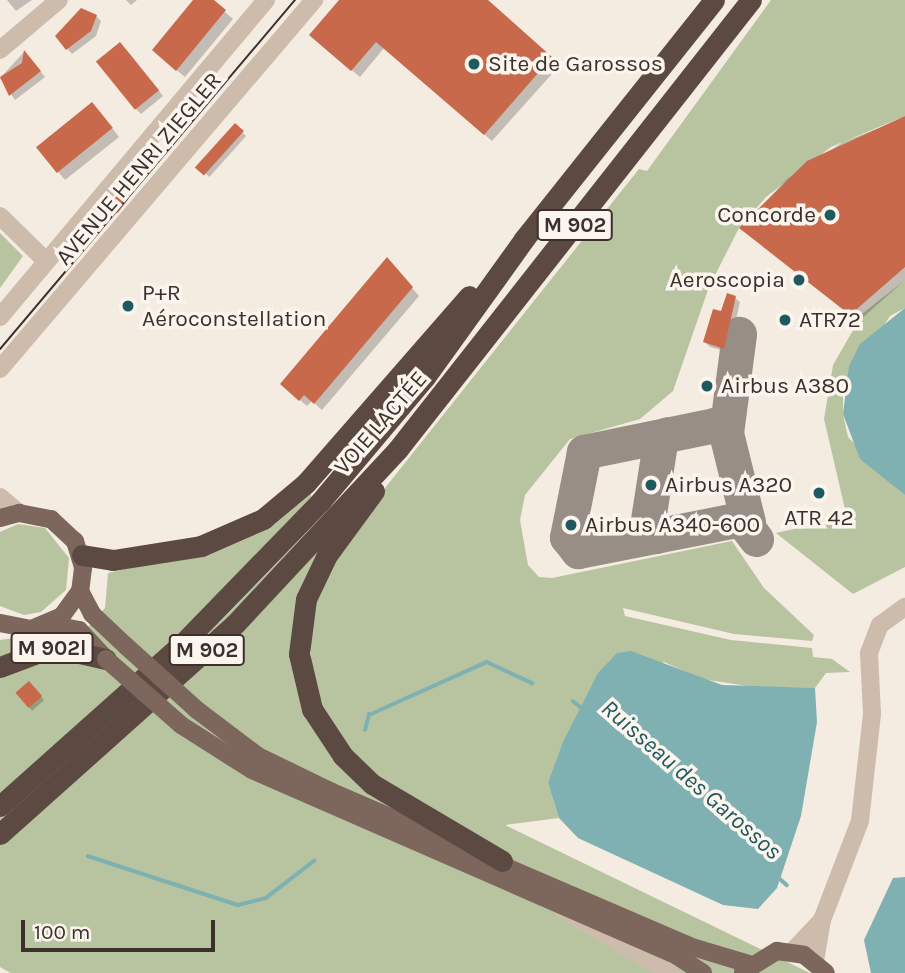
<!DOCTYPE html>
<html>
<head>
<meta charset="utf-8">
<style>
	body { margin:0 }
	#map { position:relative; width:905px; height:973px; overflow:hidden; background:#f4ebe1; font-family:Karla,sans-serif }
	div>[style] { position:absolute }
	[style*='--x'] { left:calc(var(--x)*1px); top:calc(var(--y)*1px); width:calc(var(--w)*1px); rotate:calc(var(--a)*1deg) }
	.green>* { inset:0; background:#b8c4a0 }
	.water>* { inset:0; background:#7fb0b2 }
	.shadow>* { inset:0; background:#0003; transform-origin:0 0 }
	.stream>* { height:3.5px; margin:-1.75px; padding:0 1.75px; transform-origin:1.75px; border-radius:1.75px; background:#7fb0b2 }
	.taxiway>* { height:35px; margin:-17.5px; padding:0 17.5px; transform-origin:17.5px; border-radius:17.5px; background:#988e86 }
	.building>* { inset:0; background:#c8694b; transform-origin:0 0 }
	.minor>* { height:18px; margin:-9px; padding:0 9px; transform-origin:9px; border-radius:9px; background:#cdbbac }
	.major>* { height:18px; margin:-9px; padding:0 9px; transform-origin:9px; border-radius:9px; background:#7d675c }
	.highway>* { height:21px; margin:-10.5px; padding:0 10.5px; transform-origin:10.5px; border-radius:10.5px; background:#5c4a42 }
	.tram>* { height:2px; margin:-1px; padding:0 1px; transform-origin:1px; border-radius:1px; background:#3b302b }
	.major-bridge>* { height:18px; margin:-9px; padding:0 9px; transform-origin:9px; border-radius:9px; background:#7d675c }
	.dots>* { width:19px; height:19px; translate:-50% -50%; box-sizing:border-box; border:4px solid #fbf5ee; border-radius:50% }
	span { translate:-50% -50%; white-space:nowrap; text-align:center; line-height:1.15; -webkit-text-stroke:7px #fbf5ee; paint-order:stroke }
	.shield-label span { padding:2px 5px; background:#fbf5ee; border:2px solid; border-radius:5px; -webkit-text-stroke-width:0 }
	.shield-label { font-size:21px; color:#3b302b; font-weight:700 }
	.poi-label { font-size:23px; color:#3b302b }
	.left { translate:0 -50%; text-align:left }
	.right { translate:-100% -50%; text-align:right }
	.street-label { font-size:23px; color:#3b302b }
	.water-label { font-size:24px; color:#1f5a5e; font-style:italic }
	.scale { position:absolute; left:21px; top:920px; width:194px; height:32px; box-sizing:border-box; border:4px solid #3b302b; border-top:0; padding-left:9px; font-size:21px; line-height:24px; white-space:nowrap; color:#3b302b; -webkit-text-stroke:5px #fbf5ee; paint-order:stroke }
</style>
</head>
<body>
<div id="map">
	<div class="green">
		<div style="clip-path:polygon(771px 0,905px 0,905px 116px,831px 147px,766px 197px,739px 228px,709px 287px,673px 391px,640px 419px,570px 439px,525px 495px,520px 520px,528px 565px,539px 577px,552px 578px,732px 541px,764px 588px,814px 635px,812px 641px,734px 634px,623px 608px,625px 616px,731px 640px,812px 648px,813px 657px,832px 659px,850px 672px,826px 673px,815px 688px,754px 687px,702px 679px,664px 662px,573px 725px,548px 783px,559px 818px,505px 825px,810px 973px,11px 973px,0 967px,0 640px,60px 632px,78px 638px,105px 608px,108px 573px,229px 543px,310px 487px,319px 553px,298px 633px,311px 662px,311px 618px,321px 582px,346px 537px,639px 169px,647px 171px)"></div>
		<div style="clip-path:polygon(0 233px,23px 256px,0 288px)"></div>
		<div style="clip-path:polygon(905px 280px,905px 308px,890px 316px,843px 389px,843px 414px,848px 437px,905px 495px,905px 567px,853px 594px,776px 533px,833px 520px,845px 509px,824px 419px,833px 365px,863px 313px)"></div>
		<div style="clip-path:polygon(18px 524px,45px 528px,69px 558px,66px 590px,41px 612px,24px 615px,0 606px,0 532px)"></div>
	</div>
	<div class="water">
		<div style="clip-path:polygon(905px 308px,905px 495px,860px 459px,843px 414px,849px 366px,860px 344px)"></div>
		<div style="clip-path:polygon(631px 651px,722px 685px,815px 688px,817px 722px,801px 816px,777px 888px,758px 909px,723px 905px,578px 838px,559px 818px,548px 783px,563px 742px,598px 673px,617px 653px)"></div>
		<div style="clip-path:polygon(905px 877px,905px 973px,871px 973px,864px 940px,893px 878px)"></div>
	</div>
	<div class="shadow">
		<div style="clip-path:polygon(7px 0,32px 0,16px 11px)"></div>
		<div style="clip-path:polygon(126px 0,137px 0,131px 5px)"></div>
		<div style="clip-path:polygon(196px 0,211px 0,233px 19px,185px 77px,162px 58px)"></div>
		<div style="clip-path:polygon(341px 0,484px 0,559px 66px,492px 141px,384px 48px,360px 77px,319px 43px)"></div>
		<div style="clip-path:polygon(96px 16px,101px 21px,96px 36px,72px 54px,57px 37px)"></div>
		<div style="clip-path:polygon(126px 49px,163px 96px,141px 114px,136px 109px)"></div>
		<div style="clip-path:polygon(24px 52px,45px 77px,15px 100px,0 78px)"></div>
		<div style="clip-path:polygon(100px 112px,119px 137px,65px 180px,38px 148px)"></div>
		<div style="clip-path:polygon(905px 118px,905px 280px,859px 321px,741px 228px,787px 179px,843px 142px)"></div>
		<div style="left:235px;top:126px;width:15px;height:55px;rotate:42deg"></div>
		<div style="clip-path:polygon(394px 267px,419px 296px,322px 410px,312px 401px,307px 406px,289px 391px)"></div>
		<div style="clip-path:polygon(735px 298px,740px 302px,729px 352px,710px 347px,705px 342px)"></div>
		<div style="left:29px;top:683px;width:23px;height:16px;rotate:49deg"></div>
	</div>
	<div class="stream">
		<div style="--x:573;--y:701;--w:14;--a:39"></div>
		<div style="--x:365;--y:730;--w:16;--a:-75"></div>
		<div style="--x:369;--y:715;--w:129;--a:-24.2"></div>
		<div style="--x:487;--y:662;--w:50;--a:25"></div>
		<div style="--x:88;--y:856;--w:158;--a:18.1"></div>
		<div style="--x:238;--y:905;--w:29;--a:-14"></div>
		<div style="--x:266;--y:898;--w:61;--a:-37.6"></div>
		<div style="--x:778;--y:877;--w:12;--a:42"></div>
	</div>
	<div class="taxiway">
		<div style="--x:726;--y:433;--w:100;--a:-82.5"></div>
		<div style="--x:748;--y:522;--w:92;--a:-103.9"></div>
		<div style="--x:726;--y:433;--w:14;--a:-144"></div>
		<div style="--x:715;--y:425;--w:134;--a:168.4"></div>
		<div style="--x:584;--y:452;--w:87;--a:101.3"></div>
		<div style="--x:567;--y:537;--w:18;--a:52"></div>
		<div style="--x:578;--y:551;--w:166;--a:-11.1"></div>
		<div style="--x:741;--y:519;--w:25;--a:53"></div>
		<div style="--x:656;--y:536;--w:13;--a:-132"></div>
		<div style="--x:647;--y:526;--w:84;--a:-81.1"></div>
		<div style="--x:660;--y:443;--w:11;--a:-52"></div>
	</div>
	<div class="building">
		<div style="clip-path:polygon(193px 0,214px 0,226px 10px,176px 71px,152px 50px)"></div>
		<div style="clip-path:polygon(339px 0,488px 0,552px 57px,484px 135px,376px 42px,351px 71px,309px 35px)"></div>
		<div style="clip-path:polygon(81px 8px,97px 15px,91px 31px,66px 50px,55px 36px)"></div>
		<div style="left:120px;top:42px;width:62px;height:31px;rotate:51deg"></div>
		<div style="clip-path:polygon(24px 50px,41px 71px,9px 96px,0 77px,22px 63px)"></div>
		<div style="left:92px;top:102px;width:33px;height:72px;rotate:51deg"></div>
		<div style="clip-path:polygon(905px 116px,905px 267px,850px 315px,739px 228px,807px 161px)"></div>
		<div style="left:235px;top:123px;width:12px;height:60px;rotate:42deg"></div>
		<div style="left:120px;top:192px;width:11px;height:18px;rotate:38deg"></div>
		<div style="clip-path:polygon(387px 257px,413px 287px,314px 404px,304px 395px,299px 401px,280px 384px)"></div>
		<div style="clip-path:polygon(727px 293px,736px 296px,724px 349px,703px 342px,713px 309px,721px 311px)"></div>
		<div style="left:29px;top:681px;width:20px;height:18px;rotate:49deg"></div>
	</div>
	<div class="minor">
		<div style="--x:0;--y:50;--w:77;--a:-40.3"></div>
		<div style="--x:0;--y:216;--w:64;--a:44.4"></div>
		<div style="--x:0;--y:317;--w:414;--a:-50"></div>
		<div style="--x:0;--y:369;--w:485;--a:-49.6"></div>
		<div style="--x:0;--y:497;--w:25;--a:40"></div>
		<div style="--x:561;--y:908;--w:128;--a:30.6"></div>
		<div style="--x:793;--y:951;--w:42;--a:-46.9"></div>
		<div style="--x:815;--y:961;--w:42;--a:-80.3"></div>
		<div style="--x:822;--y:920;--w:106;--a:-69"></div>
		<div style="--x:860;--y:821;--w:108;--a:-83.6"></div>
		<div style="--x:872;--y:714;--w:61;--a:-92.8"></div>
		<div style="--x:869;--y:653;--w:30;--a:-69"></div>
		<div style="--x:880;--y:625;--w:31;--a:-36"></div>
	</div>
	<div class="major">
		<div style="--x:0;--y:518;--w:20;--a:-15"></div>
		<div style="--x:19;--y:513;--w:33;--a:11"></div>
		<div style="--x:51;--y:519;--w:33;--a:43"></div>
		<div style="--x:75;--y:541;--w:28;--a:73"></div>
		<div style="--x:83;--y:568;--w:23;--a:97"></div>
		<div style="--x:80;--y:591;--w:31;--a:126"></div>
		<div style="--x:62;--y:616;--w:34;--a:157"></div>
		<div style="--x:31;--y:629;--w:32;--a:-169"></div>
		<div style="--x:80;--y:591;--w:26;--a:62"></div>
		<div style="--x:92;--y:614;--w:47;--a:43.3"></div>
		<div style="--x:48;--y:624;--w:32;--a:11"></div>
		<div style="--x:79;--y:630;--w:40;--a:47"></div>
		<div style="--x:197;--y:710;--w:76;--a:37"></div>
		<div style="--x:258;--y:756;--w:82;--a:25.9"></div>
		<div style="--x:332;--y:792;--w:389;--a:23.3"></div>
		<div style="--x:689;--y:946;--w:63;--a:16.7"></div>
		<div style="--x:181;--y:725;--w:84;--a:32.4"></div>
		<div style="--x:252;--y:770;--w:464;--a:23.6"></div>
		<div style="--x:677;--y:956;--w:31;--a:33"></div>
		<div style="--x:743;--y:972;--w:40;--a:-32"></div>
		<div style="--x:777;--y:951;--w:27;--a:8"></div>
		<div style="--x:804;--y:955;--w:28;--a:39"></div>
	</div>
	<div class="highway">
		<div style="--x:374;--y:491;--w:79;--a:126.3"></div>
		<div style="--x:327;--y:555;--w:49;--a:115.5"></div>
		<div style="--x:306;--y:599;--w:55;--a:97.3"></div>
		<div style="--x:299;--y:654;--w:57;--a:76.7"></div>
		<div style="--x:312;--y:709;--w:56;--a:56.6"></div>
		<div style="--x:343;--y:756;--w:40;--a:44"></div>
		<div style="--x:372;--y:784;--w:151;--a:30.6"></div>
		<div style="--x:82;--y:555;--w:31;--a:9"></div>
		<div style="--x:113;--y:560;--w:89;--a:-9"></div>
		<div style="--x:201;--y:546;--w:68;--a:-23.5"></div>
		<div style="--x:263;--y:519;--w:56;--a:-39.9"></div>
		<div style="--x:306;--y:483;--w:248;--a:-48.9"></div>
		<div style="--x:0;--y:667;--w:57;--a:-20.7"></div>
		<div style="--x:53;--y:647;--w:54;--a:12.8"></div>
		<div style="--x:0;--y:806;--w:244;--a:-41.7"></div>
		<div style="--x:182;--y:644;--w:198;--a:-45.8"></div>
		<div style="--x:320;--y:502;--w:163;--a:-50"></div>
		<div style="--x:425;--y:377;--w:170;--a:-54.3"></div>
		<div style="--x:524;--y:239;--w:305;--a:-51.5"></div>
		<div style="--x:0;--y:834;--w:315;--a:-41.8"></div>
		<div style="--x:235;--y:624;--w:239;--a:-47"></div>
		<div style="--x:398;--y:449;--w:571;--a:-51.83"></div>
	</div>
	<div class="tram">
		<div style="--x:0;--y:349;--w:457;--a:-49.8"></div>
	</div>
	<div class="major-bridge">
		<div style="--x:126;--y:646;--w:96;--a:42"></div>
		<div style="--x:106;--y:659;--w:100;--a:41.3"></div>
	</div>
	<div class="dots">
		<div style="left:474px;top:64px;background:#1f5a5e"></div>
		<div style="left:830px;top:215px;background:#1f5a5e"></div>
		<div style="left:799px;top:280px;background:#1f5a5e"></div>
		<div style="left:128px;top:306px;background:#1f5a5e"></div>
		<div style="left:785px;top:320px;background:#1f5a5e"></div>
		<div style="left:707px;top:386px;background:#1f5a5e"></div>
		<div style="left:651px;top:485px;background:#1f5a5e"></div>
		<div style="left:819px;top:493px;background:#1f5a5e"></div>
		<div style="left:571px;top:525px;background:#1f5a5e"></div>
	</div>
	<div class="shield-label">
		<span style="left:575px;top:225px">M 902</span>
		<span style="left:52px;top:648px">M 902l</span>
		<span style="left:207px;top:650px">M 902</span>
	</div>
	<div class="poi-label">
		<span class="left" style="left:488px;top:64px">Site de Garossos</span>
		<span class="right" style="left:816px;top:215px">Concorde</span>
		<span class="right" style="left:785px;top:280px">Aeroscopia</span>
		<span class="left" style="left:142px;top:306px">P+R<br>Aéroconstellation</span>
		<span class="left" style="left:799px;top:320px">ATR72</span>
		<span class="left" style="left:721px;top:386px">Airbus A380</span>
		<span class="left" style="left:665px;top:485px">Airbus A320</span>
		<span style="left:819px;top:518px">ATR 42</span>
		<span class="left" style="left:585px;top:525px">Airbus A340-600</span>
	</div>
	<div class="street-label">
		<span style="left:139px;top:169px;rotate:-50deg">AVENUE HENRI ZIEGLER</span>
		<span style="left:381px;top:423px;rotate:-49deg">VOIE LACTÉE</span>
	</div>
	<div class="water-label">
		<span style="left:691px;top:780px;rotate:41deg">Ruisseau des Garossos</span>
	</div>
	<div class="scale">100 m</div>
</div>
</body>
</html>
